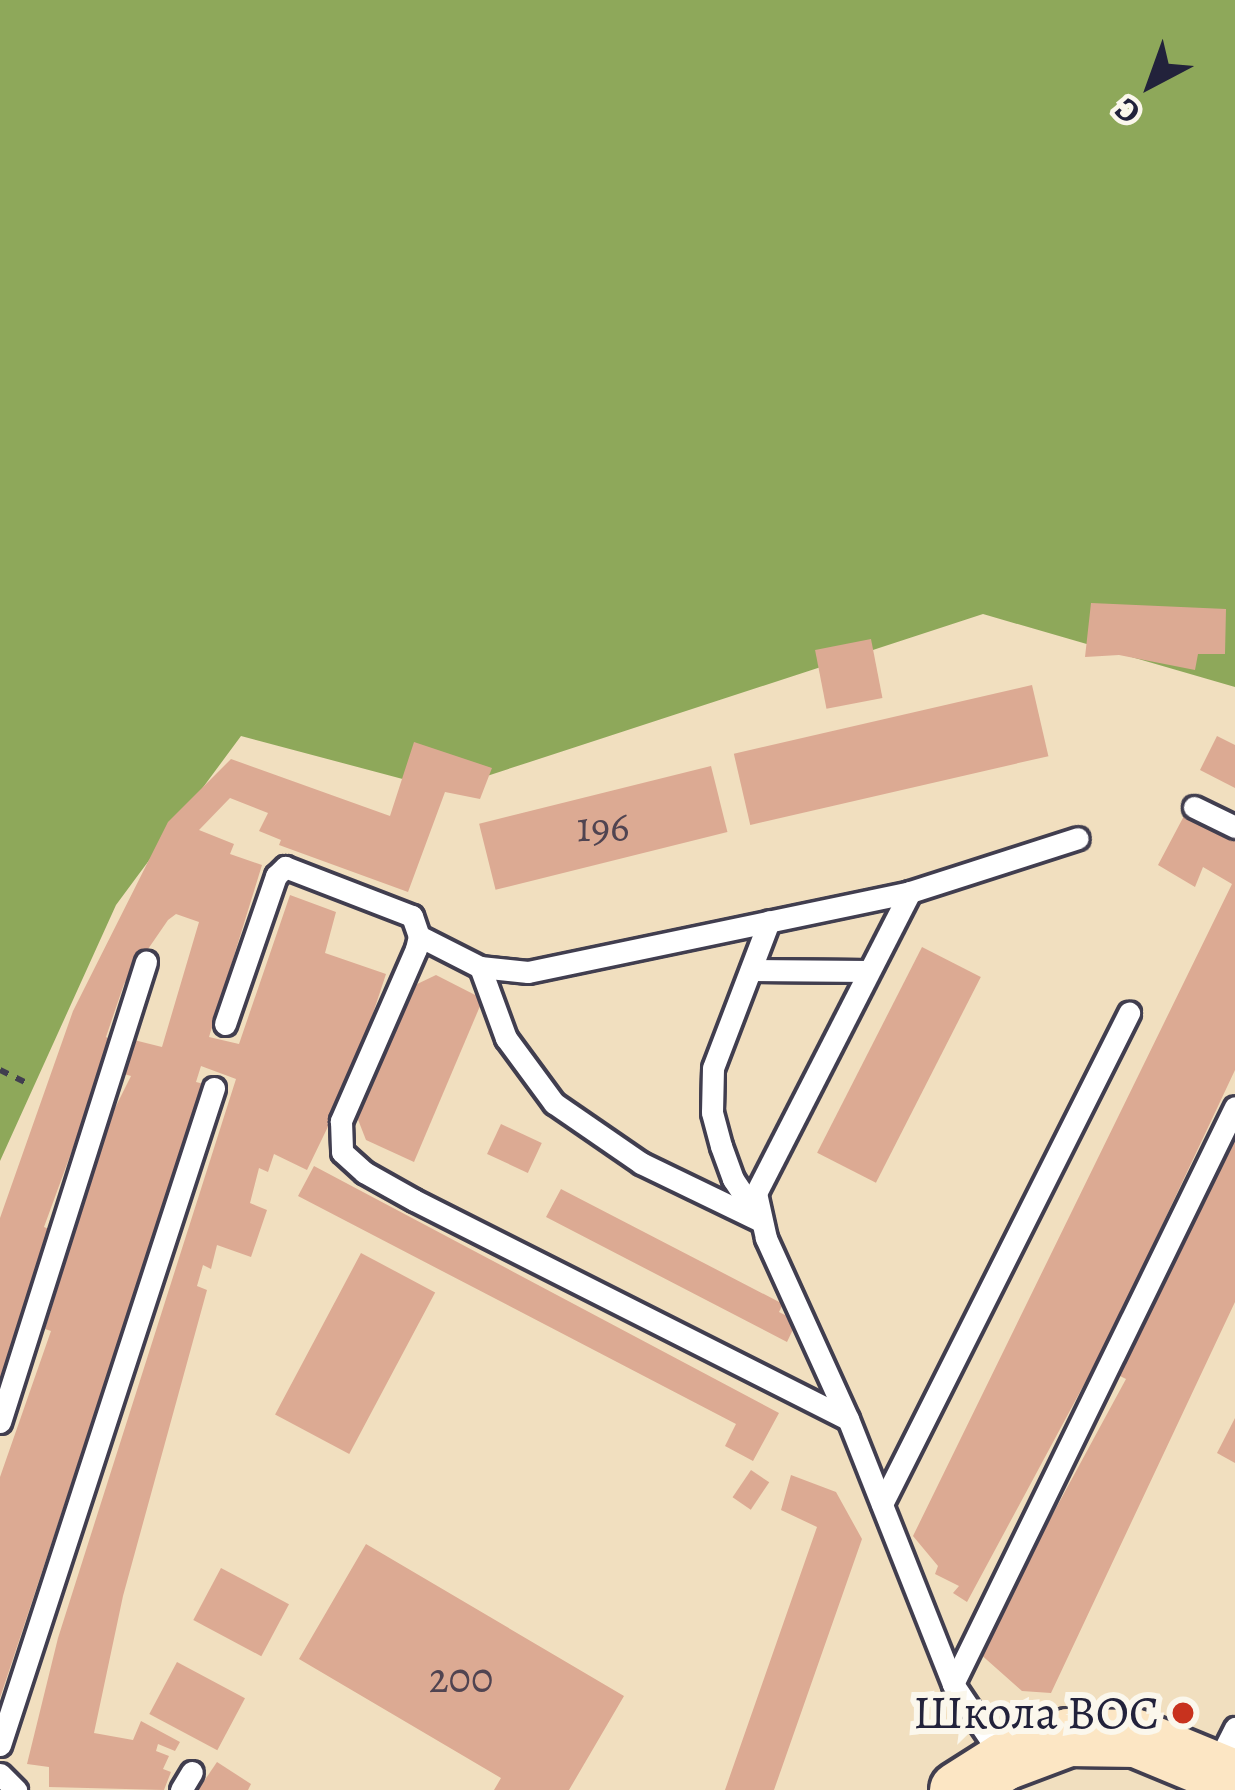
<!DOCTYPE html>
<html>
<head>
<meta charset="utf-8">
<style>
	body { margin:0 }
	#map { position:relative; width:1235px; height:1790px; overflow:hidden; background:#f1dfbf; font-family:Alegreya,serif }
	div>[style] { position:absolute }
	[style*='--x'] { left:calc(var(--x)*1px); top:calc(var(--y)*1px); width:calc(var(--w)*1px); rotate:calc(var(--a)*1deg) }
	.forest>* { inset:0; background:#8ea85a }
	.building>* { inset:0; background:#dcaa93; transform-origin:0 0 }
	.path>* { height:6px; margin-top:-3px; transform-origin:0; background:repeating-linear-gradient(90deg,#413e4f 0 9px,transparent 0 18px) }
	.roads { filter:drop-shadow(3px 0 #413e4f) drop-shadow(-3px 0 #413e4f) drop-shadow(0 3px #413e4f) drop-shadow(0 -3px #413e4f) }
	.lane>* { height:21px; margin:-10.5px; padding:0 10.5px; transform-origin:10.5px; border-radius:10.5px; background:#fff }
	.secondary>* { height:57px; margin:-28.5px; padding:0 28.5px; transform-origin:28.5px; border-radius:28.5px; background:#fce6c4 }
	.dots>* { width:33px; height:33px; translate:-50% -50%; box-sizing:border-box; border:6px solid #fbf7ec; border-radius:50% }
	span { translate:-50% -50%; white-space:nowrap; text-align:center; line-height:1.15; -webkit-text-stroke:12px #fbf7ec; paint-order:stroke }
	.number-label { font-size:42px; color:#504451 }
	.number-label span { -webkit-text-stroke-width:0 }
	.poi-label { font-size:48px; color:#22223b }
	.right { translate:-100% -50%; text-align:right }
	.north { position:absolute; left:1091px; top:24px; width:120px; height:120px; -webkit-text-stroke:9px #fbf7ec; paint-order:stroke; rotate:221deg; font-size:33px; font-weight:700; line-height:48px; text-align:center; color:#22223b }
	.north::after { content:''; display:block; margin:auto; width:42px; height:54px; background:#22223b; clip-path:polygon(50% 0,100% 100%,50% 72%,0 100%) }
</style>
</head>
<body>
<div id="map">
	<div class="forest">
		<div style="clip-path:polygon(0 0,1235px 0,1235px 687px,983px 614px,444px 790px,241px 736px,116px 905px,0 1161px)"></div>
	</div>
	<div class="building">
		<div style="clip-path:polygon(1091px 603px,1226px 609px,1225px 654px,1198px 654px,1195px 670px,1119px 655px,1085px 657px)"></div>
		<div style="left:871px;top:639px;width:60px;height:57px;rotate:79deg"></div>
		<div style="left:1032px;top:685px;width:73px;height:306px;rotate:77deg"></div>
		<div style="clip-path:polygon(1217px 736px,1235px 745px,1235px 788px,1200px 770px)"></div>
		<div style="clip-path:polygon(414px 742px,492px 768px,480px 799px,445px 792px,408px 892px,279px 845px,281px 840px,259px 831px,268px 813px,230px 798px,199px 830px,234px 844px,230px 854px,262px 865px,209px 1037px,239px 1044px,290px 895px,336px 912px,325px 953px,386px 974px,352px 1077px,307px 1170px,274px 1154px,268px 1172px,259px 1168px,250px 1203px,267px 1210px,251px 1257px,217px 1245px,211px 1269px,203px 1265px,197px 1286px,207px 1290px,123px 1596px,94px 1733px,133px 1740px,141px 1721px,180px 1742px,175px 1751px,158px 1744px,156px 1751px,169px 1756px,163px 1769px,171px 1772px,164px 1790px,49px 1787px,49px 1767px,27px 1764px,58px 1638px,236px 1079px,201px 1066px,196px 1082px,204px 1084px,0 1698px,0 1477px,51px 1331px,45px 1329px,109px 1120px,131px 1076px,124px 1074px,134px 1040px,162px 1047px,199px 922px,176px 914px,168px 920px,124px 984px,106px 1037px,112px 1041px,44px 1227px,49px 1229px,0 1387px,0 1218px,73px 1011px,168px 822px,231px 759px,390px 816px)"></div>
		<div style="left:711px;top:766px;width:68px;height:239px;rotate:76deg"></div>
		<div style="clip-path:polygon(1185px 814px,1235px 839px,1235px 1070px,1109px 1338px,967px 1602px,953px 1593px,959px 1586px,935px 1574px,938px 1566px,913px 1536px,1232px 884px,1203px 867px,1195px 887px,1158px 865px)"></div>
		<div style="left:922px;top:947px;width:66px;height:231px;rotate:27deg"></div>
		<div style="clip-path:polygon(436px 975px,483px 999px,414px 1162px,366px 1140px,357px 1117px,413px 986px)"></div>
		<div style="left:501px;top:1124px;width:45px;height:33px;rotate:25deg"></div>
		<div style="clip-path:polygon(1235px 1138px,1235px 1302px,1051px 1693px,1022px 1691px,978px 1652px,1126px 1379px,1118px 1375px,1135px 1346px,1130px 1342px)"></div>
		<div style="clip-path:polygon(314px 1166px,779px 1413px,753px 1461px,725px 1446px,736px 1424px,298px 1196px)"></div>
		<div style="clip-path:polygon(561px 1189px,783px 1304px,779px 1312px,797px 1321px,787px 1342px,546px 1217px)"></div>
		<div style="left:361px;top:1253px;width:84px;height:183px;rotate:28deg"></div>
		<div style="clip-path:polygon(1235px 1418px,1235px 1463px,1217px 1453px)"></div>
		<div style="left:751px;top:1470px;width:22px;height:33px;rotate:34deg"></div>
		<div style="clip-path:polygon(791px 1475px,836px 1492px,862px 1539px,774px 1790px,725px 1790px,817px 1527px,781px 1510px)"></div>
		<div style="clip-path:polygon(366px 1544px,624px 1696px,569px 1790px,494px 1790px,501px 1778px,299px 1659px)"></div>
		<div style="left:221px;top:1568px;width:77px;height:59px;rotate:28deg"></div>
		<div style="left:177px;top:1662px;width:77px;height:59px;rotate:28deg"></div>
		<div style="clip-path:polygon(217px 1762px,251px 1784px,248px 1790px,198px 1790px)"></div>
	</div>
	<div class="path">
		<div style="--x:0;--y:1070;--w:34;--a:26"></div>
	</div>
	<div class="roads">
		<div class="lane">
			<div style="--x:1194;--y:807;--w:46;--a:26"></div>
			<div style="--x:419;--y:936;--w:68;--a:26.9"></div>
			<div style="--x:480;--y:967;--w:48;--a:5.9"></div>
			<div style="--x:528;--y:972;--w:390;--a:-11.8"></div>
			<div style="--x:480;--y:967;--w:76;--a:69.9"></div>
			<div style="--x:506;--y:1038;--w:81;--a:53.6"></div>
			<div style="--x:554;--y:1103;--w:106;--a:34.6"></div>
			<div style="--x:641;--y:1163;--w:133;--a:25.8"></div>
			<div style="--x:751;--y:970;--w:117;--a:0.5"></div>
			<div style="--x:225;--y:1024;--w:157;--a:-71"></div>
			<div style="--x:276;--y:876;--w:13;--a:-45"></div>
			<div style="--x:285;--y:867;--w:136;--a:21.1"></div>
			<div style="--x:412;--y:916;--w:21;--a:71"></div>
			<div style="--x:419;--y:936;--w:13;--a:103"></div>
			<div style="--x:416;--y:949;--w:188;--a:113.6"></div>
			<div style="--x:341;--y:1121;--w:31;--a:88"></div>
			<div style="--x:342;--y:1152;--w:30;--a:42"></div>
			<div style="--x:364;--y:1172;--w:57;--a:29.2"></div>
			<div style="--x:414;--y:1200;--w:486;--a:26.8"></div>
			<div style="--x:757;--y:1215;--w:43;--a:-123.7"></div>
			<div style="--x:733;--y:1179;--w:35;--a:-110"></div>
			<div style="--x:721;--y:1146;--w:35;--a:-105"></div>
			<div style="--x:712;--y:1112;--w:44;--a:-88.7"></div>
			<div style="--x:713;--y:1068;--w:157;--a:-69.1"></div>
			<div style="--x:0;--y:1422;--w:483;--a:-72.4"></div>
			<div style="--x:882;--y:1504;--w:550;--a:-63.3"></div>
			<div style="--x:953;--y:1684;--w:642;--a:-63.95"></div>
			<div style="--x:0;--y:1745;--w:691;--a:-71.96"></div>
			<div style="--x:1004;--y:1760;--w:92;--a:-123.9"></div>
			<div style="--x:953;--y:1684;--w:285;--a:-111.6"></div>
			<div style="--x:848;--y:1419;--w:199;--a:-114.4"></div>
			<div style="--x:766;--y:1238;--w:46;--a:-102.5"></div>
			<div style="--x:756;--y:1193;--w:338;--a:-62.9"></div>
			<div style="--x:910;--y:892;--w:176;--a:-17.8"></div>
			<div style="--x:1215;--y:1768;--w:45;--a:-63.4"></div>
			<div style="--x:0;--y:1774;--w:23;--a:45"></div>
			<div style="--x:181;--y:1790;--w:21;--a:-59"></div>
		</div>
		<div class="secondary">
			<div style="--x:958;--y:1790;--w:54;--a:-32.2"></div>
			<div style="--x:1004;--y:1761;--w:68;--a:-20.6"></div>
			<div style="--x:1068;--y:1737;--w:68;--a:0.8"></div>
			<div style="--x:1136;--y:1738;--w:107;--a:22.5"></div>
		</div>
	</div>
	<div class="dots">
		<div style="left:1183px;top:1713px;background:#c8321e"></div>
	</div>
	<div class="number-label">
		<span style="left:603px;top:827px">196</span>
		<span style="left:461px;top:1678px">200</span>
	</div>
	<div class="poi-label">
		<span class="right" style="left:1159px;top:1713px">Школа ВОС</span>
	</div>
	<div class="north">С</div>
</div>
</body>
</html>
